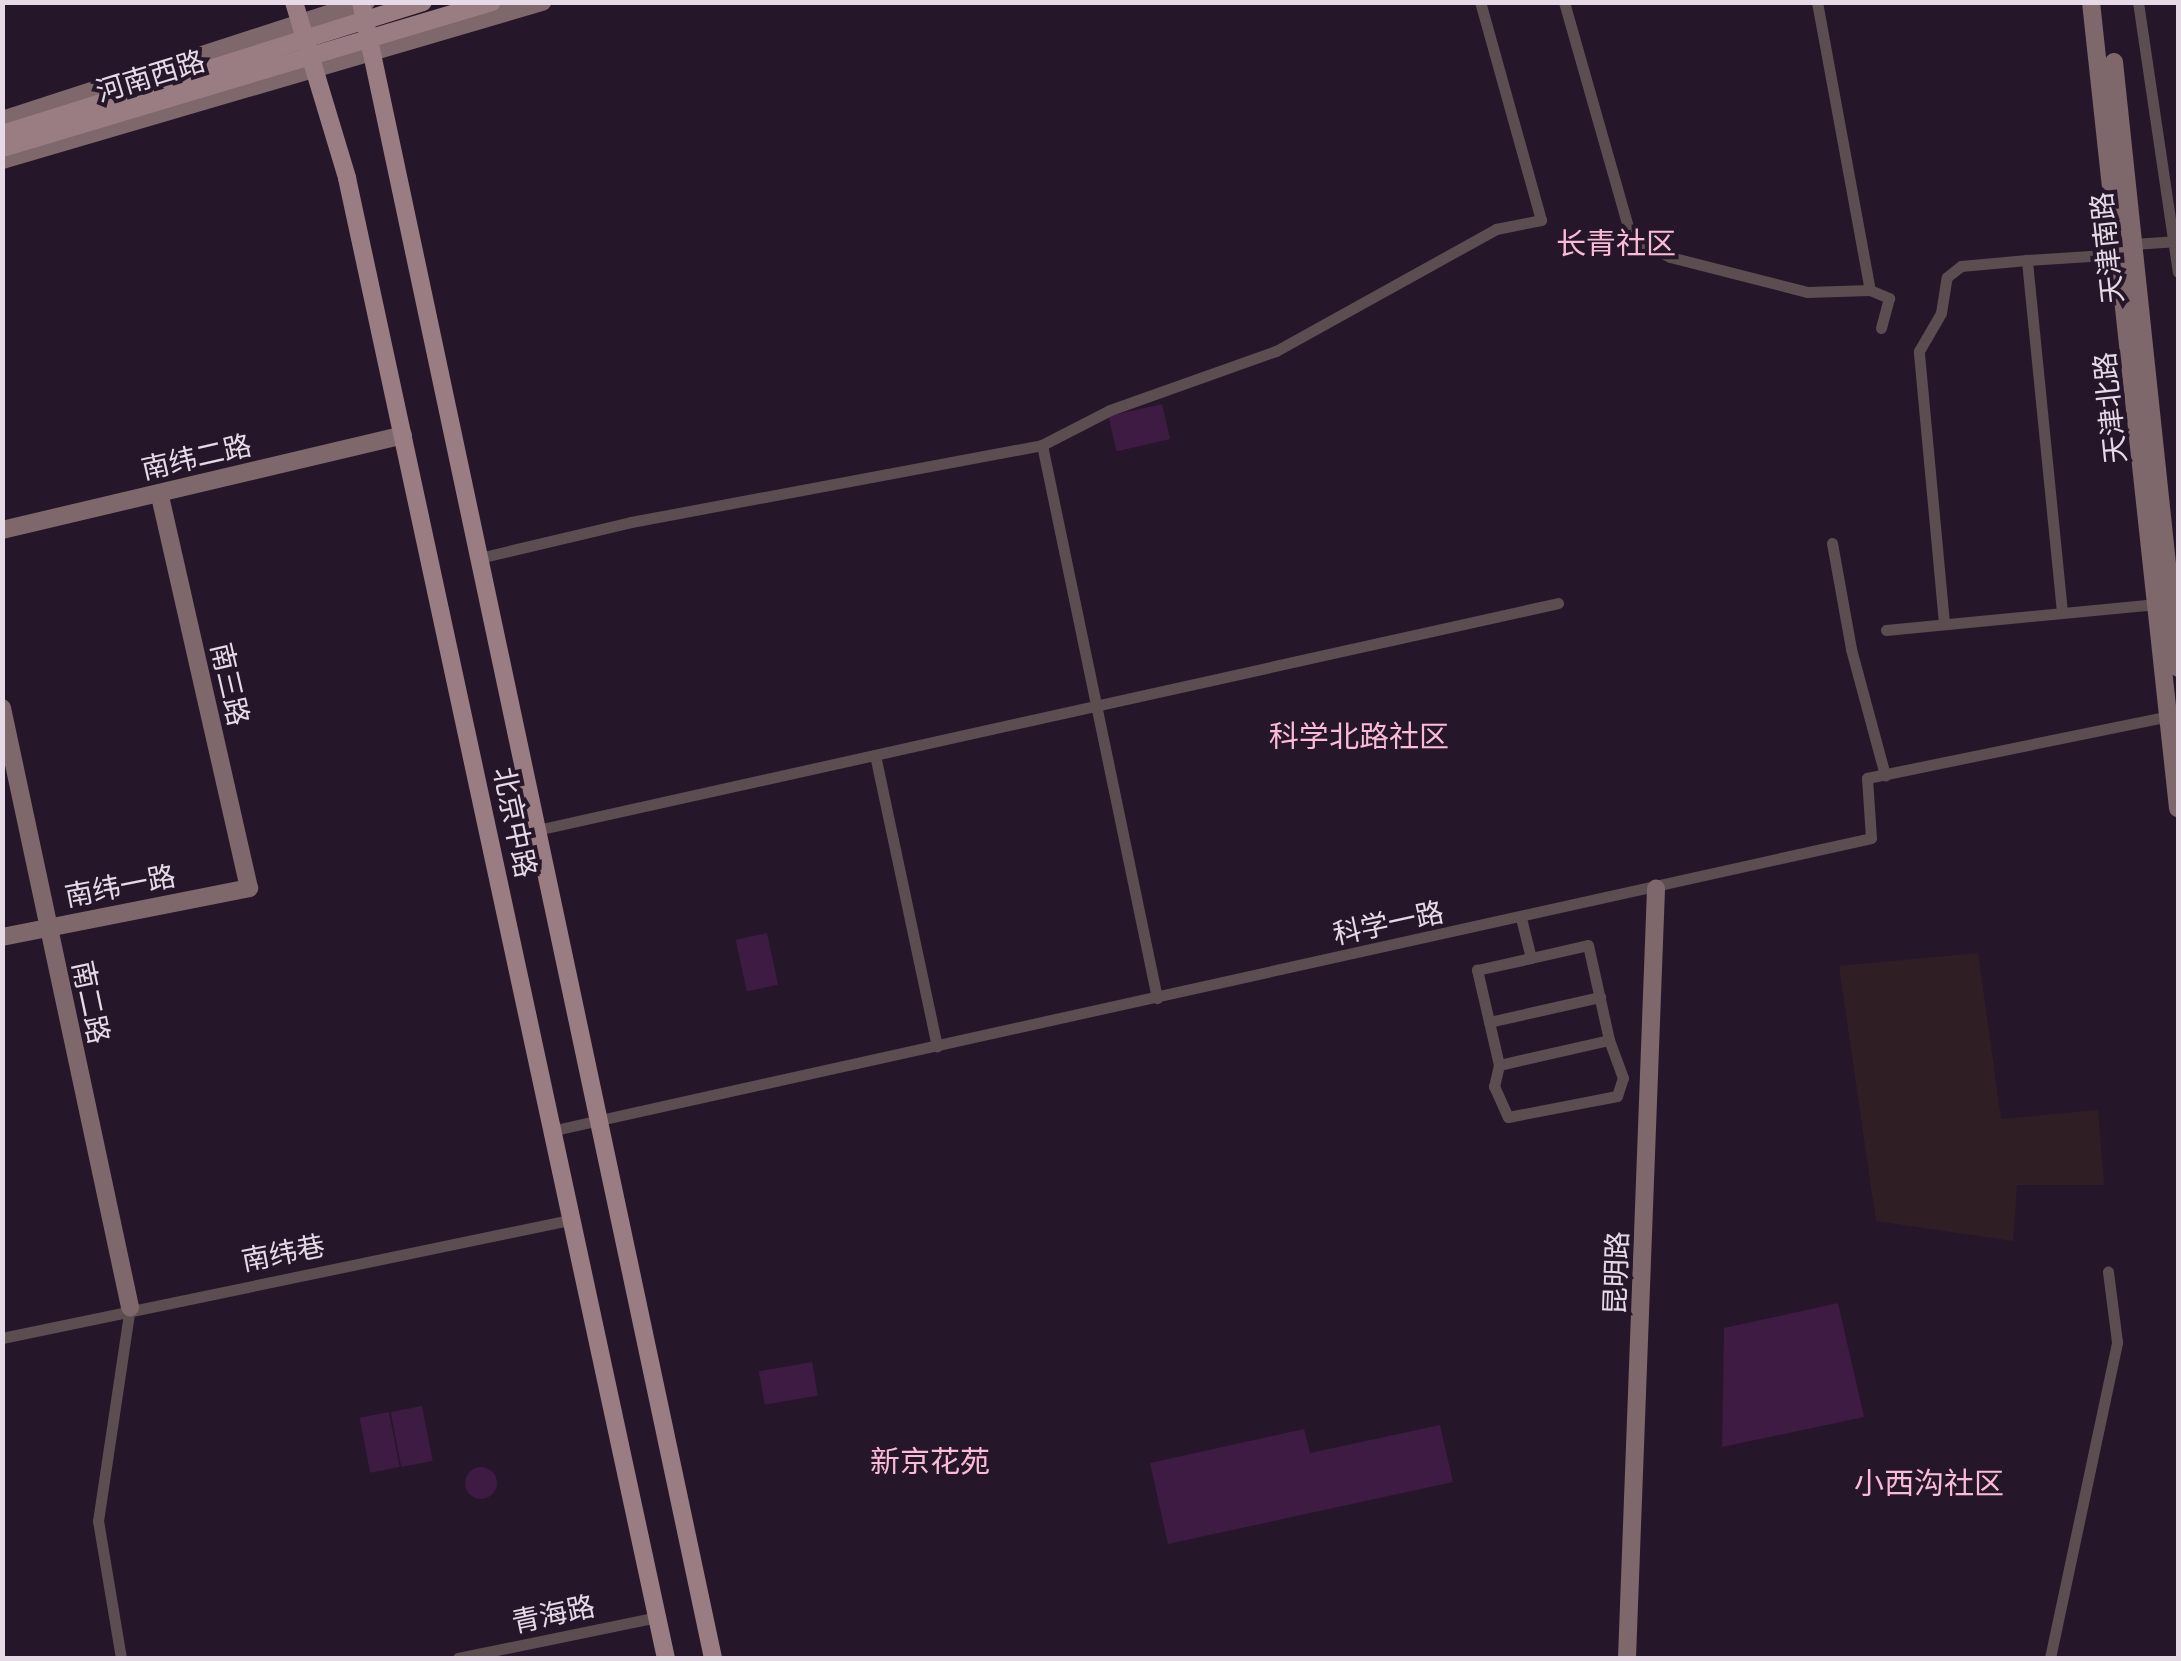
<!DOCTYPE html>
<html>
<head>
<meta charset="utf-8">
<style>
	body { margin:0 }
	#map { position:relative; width:2181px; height:1661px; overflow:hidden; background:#261629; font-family:"Open Sans","Noto Sans SC",sans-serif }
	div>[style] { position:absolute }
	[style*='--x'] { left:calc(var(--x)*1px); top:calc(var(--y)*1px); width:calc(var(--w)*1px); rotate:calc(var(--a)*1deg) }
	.industrial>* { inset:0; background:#301e25 }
	.green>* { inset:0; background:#3e1b43; transform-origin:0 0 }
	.round { border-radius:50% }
	.street>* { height:11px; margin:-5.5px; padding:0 5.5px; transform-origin:5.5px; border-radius:5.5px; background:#5b4d50 }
	.secondary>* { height:18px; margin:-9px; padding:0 9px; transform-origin:9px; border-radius:9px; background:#7e686c }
	.primary>* { height:18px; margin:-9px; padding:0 9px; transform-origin:9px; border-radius:9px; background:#997d82 }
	span { translate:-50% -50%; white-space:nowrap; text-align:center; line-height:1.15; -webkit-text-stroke:8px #261629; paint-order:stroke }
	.street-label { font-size:28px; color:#e5dae6 }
	.neighbourhood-label { font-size:30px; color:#fabbd6 }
	.frame { position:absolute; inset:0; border:5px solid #e5dae6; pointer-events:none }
</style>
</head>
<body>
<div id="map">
	<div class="industrial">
		<div style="clip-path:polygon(1978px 953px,2001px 1119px,2098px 1110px,2104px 1185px,2017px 1185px,2013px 1241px,1876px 1221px,1839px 966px)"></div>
	</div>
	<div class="green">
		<div style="left:1162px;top:404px;width:36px;height:55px;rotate:77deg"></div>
		<div style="left:767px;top:933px;width:53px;height:32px;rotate:78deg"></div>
		<div style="clip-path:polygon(1838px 1303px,1864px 1417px,1722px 1447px,1724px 1328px)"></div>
		<div style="left:812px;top:1362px;width:34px;height:54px;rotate:80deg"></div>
		<div style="left:422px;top:1406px;width:56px;height:32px;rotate:79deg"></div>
		<div style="left:389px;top:1412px;width:56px;height:30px;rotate:79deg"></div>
		<div style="clip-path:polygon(1440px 1425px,1453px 1482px,1168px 1544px,1150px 1463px,1304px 1429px,1310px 1453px)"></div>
		<div class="round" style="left:465px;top:1467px;width:32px;height:32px"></div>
	</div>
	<div class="street">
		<div style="--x:1564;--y:2;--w:244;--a:74.1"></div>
		<div style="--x:1631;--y:237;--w:44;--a:27.1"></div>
		<div style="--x:1670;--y:257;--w:141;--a:14.3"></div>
		<div style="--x:1807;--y:292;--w:63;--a:-1.8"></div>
		<div style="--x:1870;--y:290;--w:21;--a:23"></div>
		<div style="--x:1889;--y:298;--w:31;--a:105"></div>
		<div style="--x:1817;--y:2;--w:293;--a:79.6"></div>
		<div style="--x:2138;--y:2;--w:273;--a:81.6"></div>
		<div style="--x:2133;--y:244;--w:45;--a:-3.8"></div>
		<div style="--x:1042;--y:445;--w:565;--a:78.25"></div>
		<div style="--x:1832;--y:543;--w:108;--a:79.8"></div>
		<div style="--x:1851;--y:649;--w:131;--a:74.9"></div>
		<div style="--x:479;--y:558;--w:156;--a:-13.3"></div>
		<div style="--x:631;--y:522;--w:418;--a:-10.6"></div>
		<div style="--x:1042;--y:445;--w:76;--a:-27.2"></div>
		<div style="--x:1110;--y:410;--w:176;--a:-19.6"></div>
		<div style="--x:1276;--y:351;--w:252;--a:-29"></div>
		<div style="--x:1496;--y:229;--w:46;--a:-11.3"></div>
		<div style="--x:1541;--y:220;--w:226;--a:-105.6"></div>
		<div style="--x:2062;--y:612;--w:354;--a:-95.7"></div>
		<div style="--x:2027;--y:260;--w:94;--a:-3.7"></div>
		<div style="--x:1944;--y:623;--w:273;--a:-95.3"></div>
		<div style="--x:1919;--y:351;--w:44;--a:-59.9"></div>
		<div style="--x:1941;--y:313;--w:36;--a:-81"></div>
		<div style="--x:1947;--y:277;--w:18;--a:-38"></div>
		<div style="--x:1961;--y:266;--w:66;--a:-5.2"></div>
		<div style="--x:1886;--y:630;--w:272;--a:-5.5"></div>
		<div style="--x:875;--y:755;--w:298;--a:78"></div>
		<div style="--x:537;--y:830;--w:1046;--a:-12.53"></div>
		<div style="--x:1521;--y:918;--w:41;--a:76"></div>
		<div style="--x:1531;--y:958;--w:58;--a:-12.8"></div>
		<div style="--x:1588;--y:945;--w:97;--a:77.5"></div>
		<div style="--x:1609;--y:1040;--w:113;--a:167.2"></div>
		<div style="--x:1499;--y:1065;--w:98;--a:-103"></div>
		<div style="--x:1477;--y:970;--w:55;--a:-12.5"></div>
		<div style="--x:1489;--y:1022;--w:114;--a:-12.7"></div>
		<div style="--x:1499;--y:1065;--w:22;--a:103"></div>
		<div style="--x:1494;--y:1086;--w:34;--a:66"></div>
		<div style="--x:1508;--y:1117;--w:111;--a:-10.9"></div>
		<div style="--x:1617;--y:1096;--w:19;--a:-72"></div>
		<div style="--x:1623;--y:1078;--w:40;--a:-110.2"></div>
		<div style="--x:555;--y:1130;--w:1348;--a:-12.51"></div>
		<div style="--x:1871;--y:838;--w:60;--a:-93.8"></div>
		<div style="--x:1867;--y:778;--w:307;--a:-11.6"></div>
		<div style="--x:2;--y:1338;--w:584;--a:-11.75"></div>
		<div style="--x:121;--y:1658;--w:139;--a:-99.5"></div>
		<div style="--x:98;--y:1521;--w:216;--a:-81.5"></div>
		<div style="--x:458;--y:1658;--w:203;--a:-11.6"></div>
		<div style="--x:2050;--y:1658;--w:323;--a:-78"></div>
		<div style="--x:2117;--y:1342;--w:71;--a:-97.3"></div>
	</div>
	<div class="secondary">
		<div style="--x:2091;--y:2;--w:811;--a:83.84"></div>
		<div style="--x:2114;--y:62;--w:609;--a:83.97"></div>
		<div style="--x:2;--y:120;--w:383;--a:-18"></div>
		<div style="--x:2;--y:160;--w:563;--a:-16.31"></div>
		<div style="--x:2;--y:530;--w:412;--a:-13.3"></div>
		<div style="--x:2;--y:708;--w:613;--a:77.94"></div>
		<div style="--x:2;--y:937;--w:252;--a:-11.2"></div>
		<div style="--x:249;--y:888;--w:405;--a:-102.8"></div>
		<div style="--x:1627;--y:1658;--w:770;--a:-87.84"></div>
	</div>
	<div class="primary">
		<div style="--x:294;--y:2;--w:184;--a:73.2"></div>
		<div style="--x:347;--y:178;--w:1514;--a:77.84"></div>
		<div style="--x:361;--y:2;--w:1693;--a:78"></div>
		<div style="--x:2;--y:134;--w:441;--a:-17.4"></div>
		<div style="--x:2;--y:148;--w:511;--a:-16.59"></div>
	</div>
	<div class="street-label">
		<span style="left:150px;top:75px;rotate:-17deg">河南西路</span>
		<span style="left:2106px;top:248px;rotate:-96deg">天津南路</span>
		<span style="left:2109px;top:408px;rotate:-96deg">天津北路</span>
		<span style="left:196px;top:456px;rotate:-13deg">南纬二路</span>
		<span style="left:231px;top:684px;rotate:77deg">南三路</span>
		<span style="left:516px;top:822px;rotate:78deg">北京中路</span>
		<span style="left:120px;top:885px;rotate:-11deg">南纬一路</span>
		<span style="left:1388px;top:922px;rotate:-12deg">科学一路</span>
		<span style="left:92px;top:1002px;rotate:78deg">南二路</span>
		<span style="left:283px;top:1252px;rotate:-11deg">南纬巷</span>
		<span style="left:1615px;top:1273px;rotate:-88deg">昆明路</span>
		<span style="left:553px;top:1613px;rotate:-12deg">青海路</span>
	</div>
	<div class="neighbourhood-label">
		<span style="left:1616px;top:243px">长青社区</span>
		<span style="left:1359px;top:736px">科学北路社区</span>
		<span style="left:930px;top:1461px">新京花苑</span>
		<span style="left:1929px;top:1483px">小西沟社区</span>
	</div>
	<div class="frame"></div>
</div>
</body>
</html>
